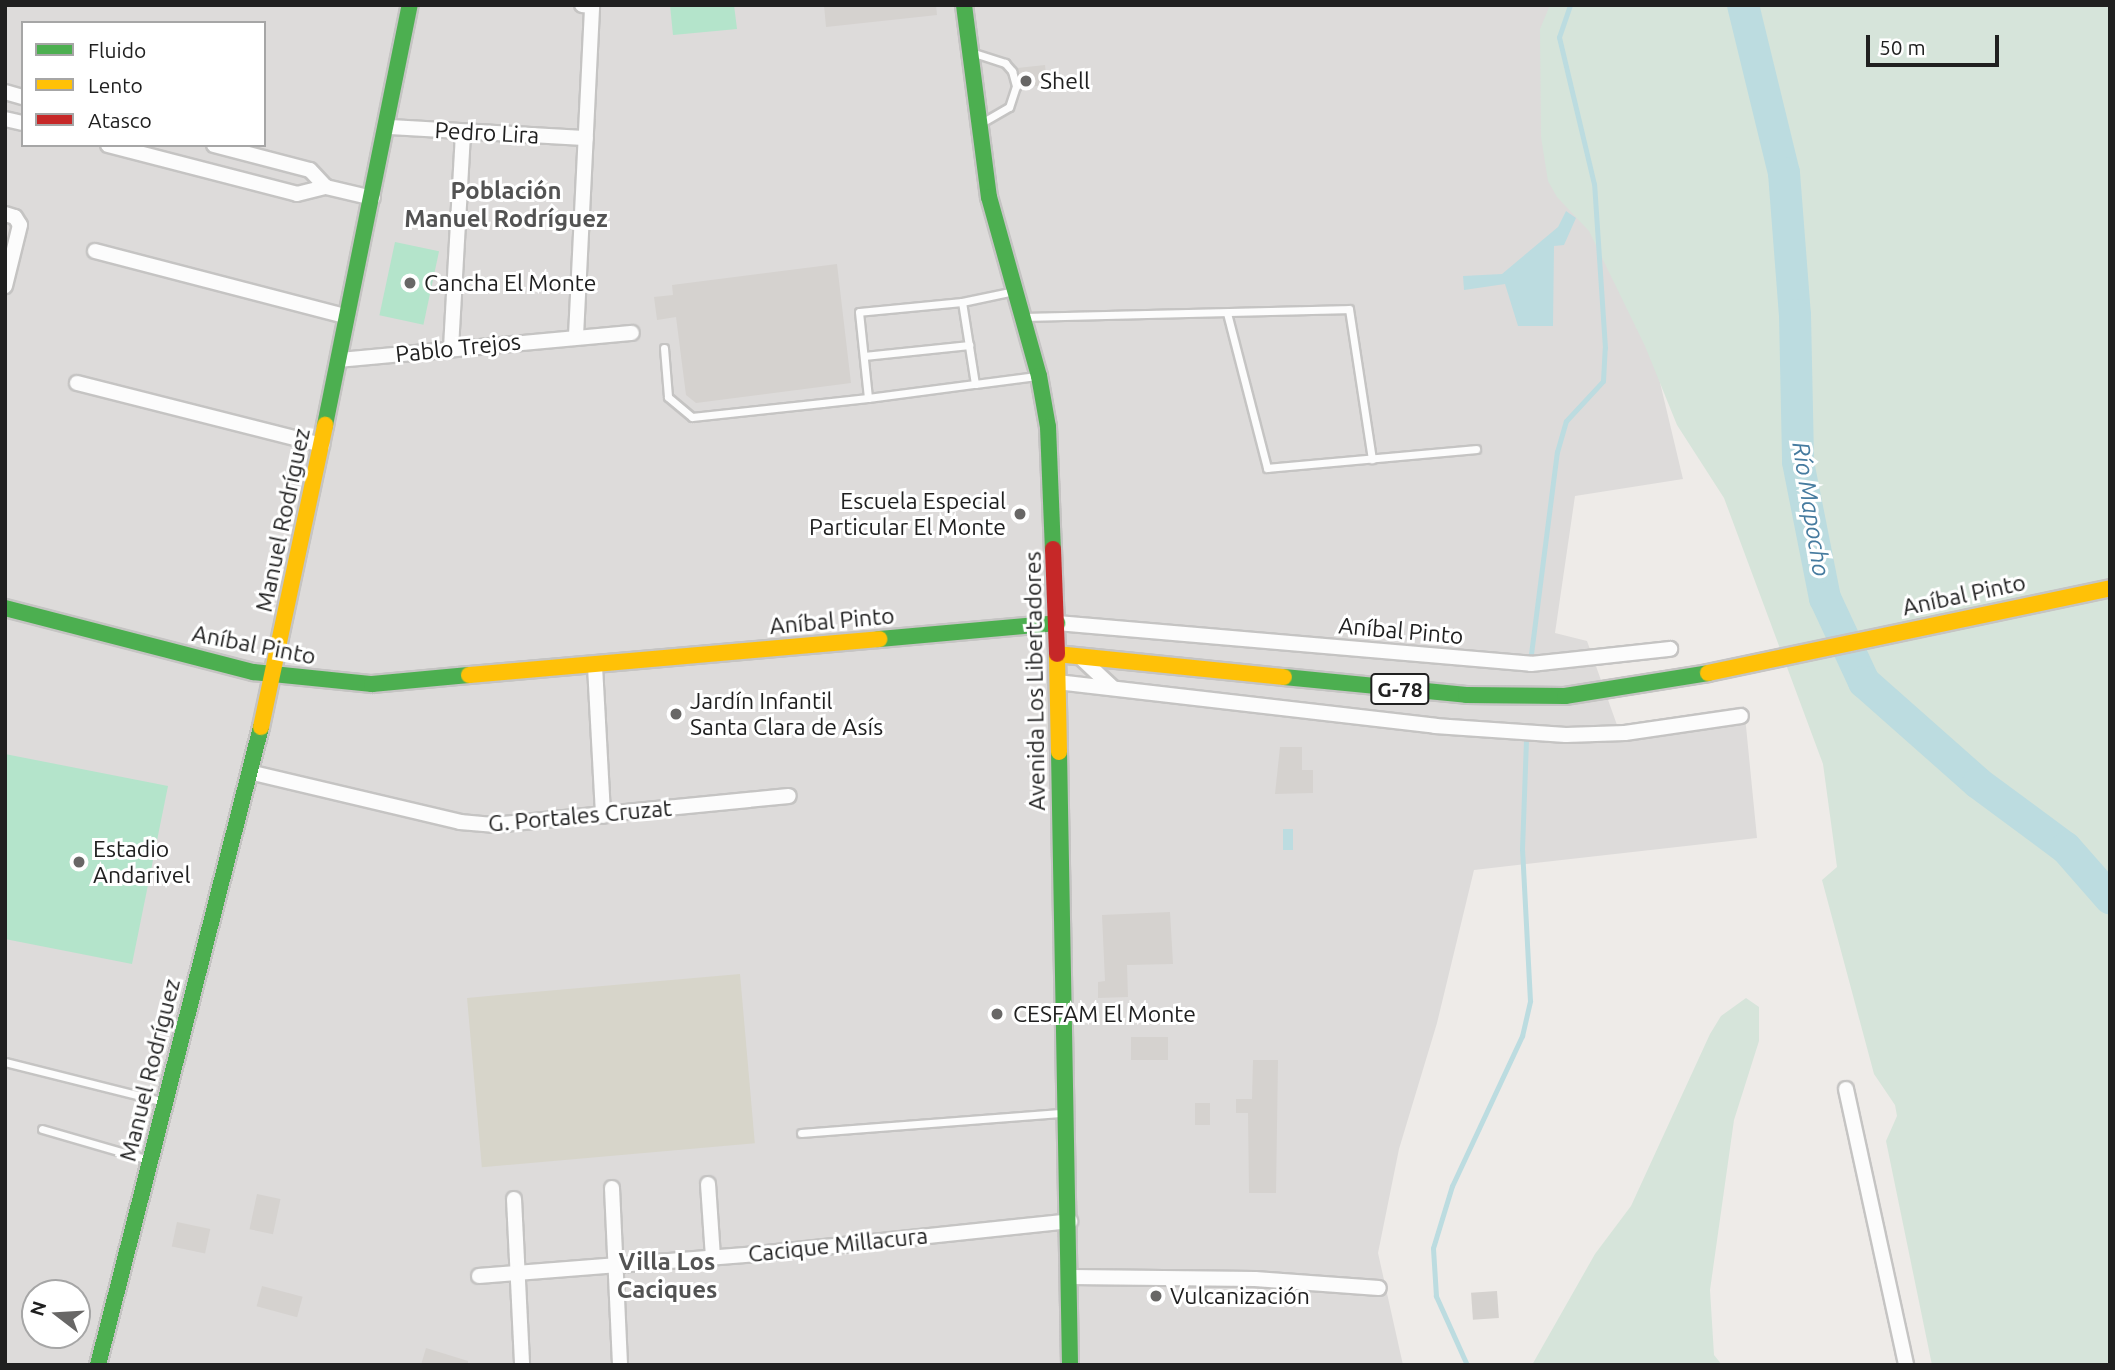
<!DOCTYPE html>
<html>
<head>
<meta charset="utf-8">
<style>
	body { margin:0 }
	#map { position:relative; width:2115px; height:1370px; overflow:hidden; background:#eeebe8; font-family:Ubuntu,sans-serif }
	div>[style] { position:absolute }
	[style*='--x'] { left:calc(var(--x)*1px); top:calc(var(--y)*1px); width:calc(var(--w)*1px); rotate:calc(var(--a)*1deg) }
	.residential>* { inset:0; background:#dddbda }
	.construction>* { inset:0; background:#d7d5ca; transform-origin:0 0 }
	.wetland>* { inset:0; background:#d6e4da }
	.pitch>* { inset:0; background:#b4e4cb; transform-origin:0 0 }
	.water>* { inset:0; background:#bcdce0; transform-origin:0 0 }
	.stream>* { height:5px; margin:-2.5px; padding:0 2.5px; transform-origin:2.5px; border-radius:2.5px; background:#bcdce0 }
	.river>* { height:32px; margin:-16px; padding:0 16px; transform-origin:16px; border-radius:16px; background:#bcdce0 }
	.building>* { inset:0; background:#d5d2cf; transform-origin:0 0 }
	.roads { filter:drop-shadow(2px 0 #c5c4c3) drop-shadow(-2px 0 #c5c4c3) drop-shadow(0 2px #c5c4c3) drop-shadow(0 -2px #c5c4c3) }
	.lane>* { height:7px; margin:-3.5px; padding:0 3.5px; transform-origin:3.5px; border-radius:3.5px; background:#fcfcfc }
	.street>* { height:14px; margin:-7px; padding:0 7px; transform-origin:7px; border-radius:7px; background:#fcfcfc }
	.fast>* { height:16px; margin:-8px; padding:0 8px; transform-origin:8px; border-radius:8px; background:#4caf50 }
	.slow>* { height:16px; margin:-8px; padding:0 8px; transform-origin:8px; border-radius:8px; background:#ffc107 }
	.jam>* { height:16px; margin:-8px; padding:0 8px; transform-origin:8px; border-radius:8px; background:#c62828 }
	.dots>* { width:19px; height:19px; translate:-50% -50%; box-sizing:border-box; border:4px solid #fff; border-radius:50% }
	span { translate:-50% -50%; white-space:nowrap; text-align:center; line-height:1.15; -webkit-text-stroke:6px #fff; paint-order:stroke }
	.shield-label span { padding:2px 5px; background:#fff; border:2px solid; border-radius:5px; -webkit-text-stroke-width:0 }
	.shield-label { font-size:21px; color:#202020; font-weight:700 }
	.poi-label { font-size:23px; color:#202020 }
	.left { translate:0 -50%; text-align:left }
	.right { translate:-100% -50%; text-align:right }
	.street-label { font-size:23px; color:#202020 }
	.neighbourhood-label { font-size:24px; color:#535353; font-weight:700 }
	.water-label { font-size:24px; color:#467b9f; font-style:italic }
	.frame { position:absolute; inset:0; border:7px solid #202020; pointer-events:none }
	.legend { position:absolute; left:21px; top:21px; width:245px; height:126px; box-sizing:border-box; background:#fff; border:2px solid #a6a6a6; margin:0; padding:9px 12px; list-style:none; font-size:21px; color:#202020 }
	.legend li { display:flex; align-items:center; gap:14px; height:35px }
	.legend b { width:35px; border:2px solid #a6a6a6 }
	.north { position:absolute; left:21px; top:1279px; width:70px; height:70px; box-sizing:border-box; background:#fff; border:2px solid #a6a6a6; border-radius:50%; rotate:287deg; font-size:19px; font-weight:700; line-height:28px; text-align:center; color:#202020 }
	.north::after { content:''; display:block; margin:auto; width:24px; height:32px; background:#686766; clip-path:polygon(50% 0,100% 100%,50% 72%,0 100%) }
	.scale { position:absolute; left:1866px; top:35px; width:133px; height:32px; box-sizing:border-box; border:4px solid #202020; border-top:0; padding-left:9px; font-size:21px; line-height:24px; white-space:nowrap; color:#202020; -webkit-text-stroke:5px #fff; paint-order:stroke }
</style>
</head>
<body>
<div id="map">
	<div class="residential">
		<div style="clip-path:polygon(evenodd,5px 5px,1636px 5px,1628px 248px,1683px 479px,1575px 496px,1555px 633px,1587px 641px,1617px 725px,1744px 706px,1757px 838px,1474px 870px,1437px 1023px,1399px 1149px,1378px 1253px,1403px 1365px,5px 1365px,5px 5px,23px 23px,264px 23px,264px 145px,23px 145px,23px 23px,5px 5px,35px 1293px,77px 1293px,77px 1335px,35px 1335px,35px 1293px)"></div>
	</div>
	<div class="construction">
		<div style="left:740px;top:974px;width:170px;height:274px;rotate:85deg"></div>
	</div>
	<div class="wetland">
		<div style="clip-path:polygon(1550px 5px,2110px 5px,2110px 1365px,1932px 1365px,1886px 1141px,1897px 1116px,1895px 1105px,1874px 1074px,1822px 880px,1837px 867px,1823px 764px,1724px 498px,1677px 425px,1645px 346px,1589px 231px,1557px 197px,1548px 181px,1541px 137px,1540px 29px)"></div>
		<div style="clip-path:polygon(1746px 998px,1759px 1007px,1759px 1041px,1734px 1120px,1710px 1290px,1714px 1355px,1722px 1365px,1532px 1365px,1595px 1254px,1631px 1206px,1710px 1034px,1721px 1016px)"></div>
	</div>
	<div class="pitch">
		<div style="clip-path:polygon(670px 5px,734px 5px,737px 29px,673px 35px)"></div>
		<div style="left:395px;top:242px;width:45px;height:75px;rotate:12deg"></div>
		<div style="clip-path:polygon(5px 754px,168px 786px,132px 964px,5px 939px)"></div>
	</div>
	<div class="water">
		<div style="clip-path:polygon(1566px 211px,1576px 218px,1564px 245px,1554px 246px,1553px 326px,1518px 326px,1505px 284px,1464px 290px,1463px 276px,1502px 274px,1558px 227px)"></div>
		<div style="left:1283px;top:829px;width:10px;height:21px"></div>
	</div>
	<div class="stream">
		<div style="--x:1531;--y:654;--w:204;--a:-82.7"></div>
		<div style="--x:1557;--y:452;--w:32;--a:-74"></div>
		<div style="--x:1566;--y:421;--w:54;--a:-47.2"></div>
		<div style="--x:1603;--y:381;--w:33;--a:-87"></div>
		<div style="--x:1605;--y:348;--w:164;--a:-93.8"></div>
		<div style="--x:1594;--y:184;--w:151;--a:-103.4"></div>
		<div style="--x:1559;--y:37;--w:34;--a:-71"></div>
		<div style="--x:1467;--y:1365;--w:76;--a:-114.2"></div>
		<div style="--x:1436;--y:1296;--w:48;--a:-93.6"></div>
		<div style="--x:1433;--y:1248;--w:65;--a:-73"></div>
		<div style="--x:1452;--y:1186;--w:166;--a:-65"></div>
		<div style="--x:1522;--y:1036;--w:36;--a:-77"></div>
		<div style="--x:1530;--y:1001;--w:152;--a:-93"></div>
		<div style="--x:1522;--y:849;--w:108;--a:-87.9"></div>
	</div>
	<div class="river">
		<div style="--x:1743;--y:5;--w:173;--a:76.3"></div>
		<div style="--x:1784;--y:173;--w:142;--a:85.6"></div>
		<div style="--x:1795;--y:315;--w:147;--a:88.8"></div>
		<div style="--x:1798;--y:462;--w:139;--a:78.8"></div>
		<div style="--x:1825;--y:598;--w:93;--a:65.1"></div>
		<div style="--x:1864;--y:682;--w:152;--a:41.5"></div>
		<div style="--x:1978;--y:783;--w:109;--a:36.5"></div>
		<div style="--x:2066;--y:848;--w:67;--a:48.7"></div>
	</div>
	<div class="building">
		<div style="clip-path:polygon(824px 5px,936px 5px,937px 15px,826px 27px)"></div>
		<div style="left:1045px;top:65px;width:20px;height:28px;rotate:84deg"></div>
		<div style="clip-path:polygon(837px 264px,851px 383px,696px 403px,686px 395px,676px 317px,657px 320px,654px 297px,673px 295px,672px 285px)"></div>
		<div style="clip-path:polygon(1280px 747px,1302px 747px,1302px 770px,1313px 770px,1313px 793px,1275px 794px)"></div>
		<div style="clip-path:polygon(1170px 912px,1173px 964px,1127px 965px,1128px 997px,1098px 998px,1098px 982px,1105px 981px,1102px 915px)"></div>
		<div style="left:1168px;top:1037px;width:23px;height:37px;rotate:90deg"></div>
		<div style="clip-path:polygon(1253px 1060px,1278px 1060px,1276px 1193px,1249px 1193px,1248px 1113px,1236px 1113px,1236px 1099px,1252px 1099px)"></div>
		<div style="left:1195px;top:1103px;width:15px;height:22px"></div>
		<div style="left:257px;top:1194px;width:24px;height:36px;rotate:12deg"></div>
		<div style="left:177px;top:1222px;width:34px;height:25px;rotate:12deg"></div>
		<div style="left:262px;top:1286px;width:42px;height:21px;rotate:15deg"></div>
		<div style="left:1497px;top:1291px;width:27px;height:26px;rotate:86deg"></div>
		<div style="clip-path:polygon(426px 1348px,468px 1361px,468px 1365px,421px 1365px)"></div>
	</div>
	<div class="roads">
		<div class="lane">
			<div style="--x:974;--y:53;--w:33;--a:18"></div>
			<div style="--x:1005;--y:63;--w:11;--a:49"></div>
			<div style="--x:1012;--y:71;--w:16;--a:75"></div>
			<div style="--x:1016;--y:86;--w:22;--a:108"></div>
			<div style="--x:1009;--y:107;--w:32;--a:150"></div>
			<div style="--x:962;--y:302;--w:53;--a:-11.9"></div>
			<div style="--x:1227;--y:313;--w:160;--a:75.5"></div>
			<div style="--x:1267;--y:468;--w:210;--a:-5.2"></div>
			<div style="--x:1027;--y:317;--w:322;--a:-1.4"></div>
			<div style="--x:1349;--y:309;--w:152;--a:81.3"></div>
			<div style="--x:664;--y:348;--w:49;--a:85.3"></div>
			<div style="--x:668;--y:397;--w:31;--a:40"></div>
			<div style="--x:692;--y:417;--w:131;--a:-6.1"></div>
			<div style="--x:822;--y:403;--w:46;--a:-6.2"></div>
			<div style="--x:868;--y:398;--w:108;--a:-7.5"></div>
			<div style="--x:975;--y:384;--w:83;--a:-99"></div>
			<div style="--x:962;--y:302;--w:103;--a:174.5"></div>
			<div style="--x:859;--y:312;--w:86;--a:84"></div>
			<div style="--x:864;--y:356;--w:106;--a:-6"></div>
			<div style="--x:975;--y:384;--w:62;--a:-7.5"></div>
			<div style="--x:5;--y:1062;--w:164;--a:14.1"></div>
			<div style="--x:42;--y:1129;--w:111;--a:16.2"></div>
			<div style="--x:801;--y:1133;--w:263;--a:-4.4"></div>
		</div>
		<div class="street">
			<div style="--x:5;--y:92;--w:19;--a:16"></div>
			<div style="--x:5;--y:119;--w:18;--a:13"></div>
			<div style="--x:388;--y:127;--w:198;--a:3.2"></div>
			<div style="--x:108;--y:145;--w:195;--a:14.5"></div>
			<div style="--x:297;--y:194;--w:30;--a:-14"></div>
			<div style="--x:326;--y:187;--w:48;--a:13.2"></div>
			<div style="--x:214;--y:145;--w:99;--a:14.6"></div>
			<div style="--x:310;--y:170;--w:23;--a:47"></div>
			<div style="--x:5;--y:214;--w:10;--a:17"></div>
			<div style="--x:15;--y:217;--w:9;--a:58"></div>
			<div style="--x:20;--y:225;--w:63;--a:103.8"></div>
			<div style="--x:95;--y:251;--w:261;--a:14.6"></div>
			<div style="--x:576;--y:336;--w:330;--a:-87.2"></div>
			<div style="--x:592;--y:6;--w:10;--a:-174"></div>
			<div style="--x:451;--y:348;--w:216;--a:-86.8"></div>
			<div style="--x:339;--y:360;--w:294;--a:-5.3"></div>
			<div style="--x:77;--y:383;--w:253;--a:14.2"></div>
			<div style="--x:1057;--y:623;--w:476;--a:4.9"></div>
			<div style="--x:1531;--y:664;--w:140;--a:-6.2"></div>
			<div style="--x:1079;--y:656;--w:45;--a:43.2"></div>
			<div style="--x:595;--y:666;--w:150;--a:86.9"></div>
			<div style="--x:1057;--y:682;--w:381;--a:6.6"></div>
			<div style="--x:1435;--y:726;--w:131;--a:3.9"></div>
			<div style="--x:1566;--y:735;--w:59;--a:-1.9"></div>
			<div style="--x:1625;--y:733;--w:117;--a:-8.3"></div>
			<div style="--x:249;--y:772;--w:217;--a:13.3"></div>
			<div style="--x:460;--y:822;--w:33;--a:5"></div>
			<div style="--x:493;--y:825;--w:297;--a:-5.6"></div>
			<div style="--x:1846;--y:1089;--w:282;--a:77.7"></div>
			<div style="--x:708;--y:1184;--w:74;--a:86.1"></div>
			<div style="--x:612;--y:1188;--w:177;--a:87.4"></div>
			<div style="--x:514;--y:1199;--w:166;--a:87.2"></div>
			<div style="--x:479;--y:1276;--w:279;--a:-4.5"></div>
			<div style="--x:757;--y:1254;--w:315;--a:-6"></div>
			<div style="--x:1071;--y:1277;--w:184;--a:0.6"></div>
			<div style="--x:1255;--y:1279;--w:124;--a:4.2"></div>
		</div>
		<div class="fast">
			<div style="--x:964;--y:5;--w:194;--a:82.6"></div>
			<div style="--x:989;--y:197;--w:186;--a:74.4"></div>
			<div style="--x:1039;--y:376;--w:52;--a:80"></div>
			<div style="--x:1048;--y:427;--w:122;--a:87.7"></div>
			<div style="--x:325;--y:425;--w:429;--a:-78.6"></div>
			<div style="--x:5;--y:608;--w:256;--a:14.5"></div>
			<div style="--x:253;--y:672;--w:120;--a:5.8"></div>
			<div style="--x:372;--y:684;--w:97;--a:-5.3"></div>
			<div style="--x:879;--y:639;--w:179;--a:-5.1"></div>
			<div style="--x:1284;--y:677;--w:183;--a:5.6"></div>
			<div style="--x:1466;--y:695;--w:99;--a:0.6"></div>
			<div style="--x:1565;--y:696;--w:145;--a:-9.1"></div>
			<div style="--x:1059;--y:752;--w:613;--a:88.97"></div>
			<div style="--x:98;--y:1365;--w:658;--a:-75.67"></div>
		</div>
		<div class="slow">
			<div style="--x:1708;--y:673;--w:411;--a:-11.9"></div>
			<div style="--x:469;--y:675;--w:412;--a:-5"></div>
			<div style="--x:261;--y:727;--w:309;--a:-78"></div>
			<div style="--x:1059;--y:752;--w:98;--a:-91.2"></div>
			<div style="--x:1057;--y:654;--w:228;--a:5.8"></div>
		</div>
		<div class="jam">
			<div style="--x:1053;--y:549;--w:105;--a:87.8"></div>
		</div>
	</div>
	<div class="dots">
		<div style="left:1026px;top:81px;background:#686766"></div>
		<div style="left:410px;top:283px;background:#686766"></div>
		<div style="left:1020px;top:514px;background:#686766"></div>
		<div style="left:676px;top:714px;background:#686766"></div>
		<div style="left:79px;top:862px;background:#686766"></div>
		<div style="left:997px;top:1014px;background:#686766"></div>
		<div style="left:1156px;top:1296px;background:#686766"></div>
	</div>
	<div class="shield-label">
		<span style="left:1400px;top:689px">G-78</span>
	</div>
	<div class="poi-label">
		<span class="left" style="left:1040px;top:81px">Shell</span>
		<span class="left" style="left:424px;top:283px">Cancha El Monte</span>
		<span class="right" style="left:1006px;top:514px">Escuela Especial<br>Particular El Monte</span>
		<span class="left" style="left:690px;top:714px">Jardín Infantil<br>Santa Clara de Asís</span>
		<span class="left" style="left:93px;top:862px">Estadio<br>Andarivel</span>
		<span class="left" style="left:1013px;top:1014px">CESFAM El Monte</span>
		<span class="left" style="left:1170px;top:1296px">Vulcanización</span>
	</div>
	<div class="street-label">
		<span style="left:487px;top:133px;rotate:3deg">Pedro Lira</span>
		<span style="left:458px;top:348px;rotate:-6deg">Pablo Trejos</span>
		<span style="left:283px;top:520px;rotate:-78deg">Manuel Rodríguez</span>
		<span style="left:1964px;top:595px;rotate:-12deg">Aníbal Pinto</span>
		<span style="left:832px;top:621px;rotate:-5deg">Aníbal Pinto</span>
		<span style="left:1401px;top:631px;rotate:5deg">Aníbal Pinto</span>
		<span style="left:254px;top:645px;rotate:11deg">Aníbal Pinto</span>
		<span style="left:1035px;top:681px;rotate:-91deg">Avenida Los Libertadores</span>
		<span style="left:580px;top:816px;rotate:-5deg">G. Portales Cruzat</span>
		<span style="left:150px;top:1070px;rotate:-76deg">Manuel Rodríguez</span>
		<span style="left:838px;top:1245px;rotate:-6deg">Cacique Millacura</span>
	</div>
	<div class="neighbourhood-label">
		<span style="left:506px;top:205px">Población<br>Manuel Rodríguez</span>
		<span style="left:667px;top:1276px">Villa Los<br>Caciques</span>
	</div>
	<div class="water-label">
		<span style="left:1811px;top:509px;rotate:81deg">Río Mapocho</span>
	</div>
	<div class="frame"></div>
	<ul class="legend">
	<li><b style="height:9px;background:#4caf50"></b>Fluido</li>
	<li><b style="height:9px;background:#ffc107"></b>Lento</li>
	<li><b style="height:9px;background:#c62828"></b>Atasco</li>
	</ul>
	<div class="north">N</div>
	<div class="scale">50 m</div>
</div>
</body>
</html>
